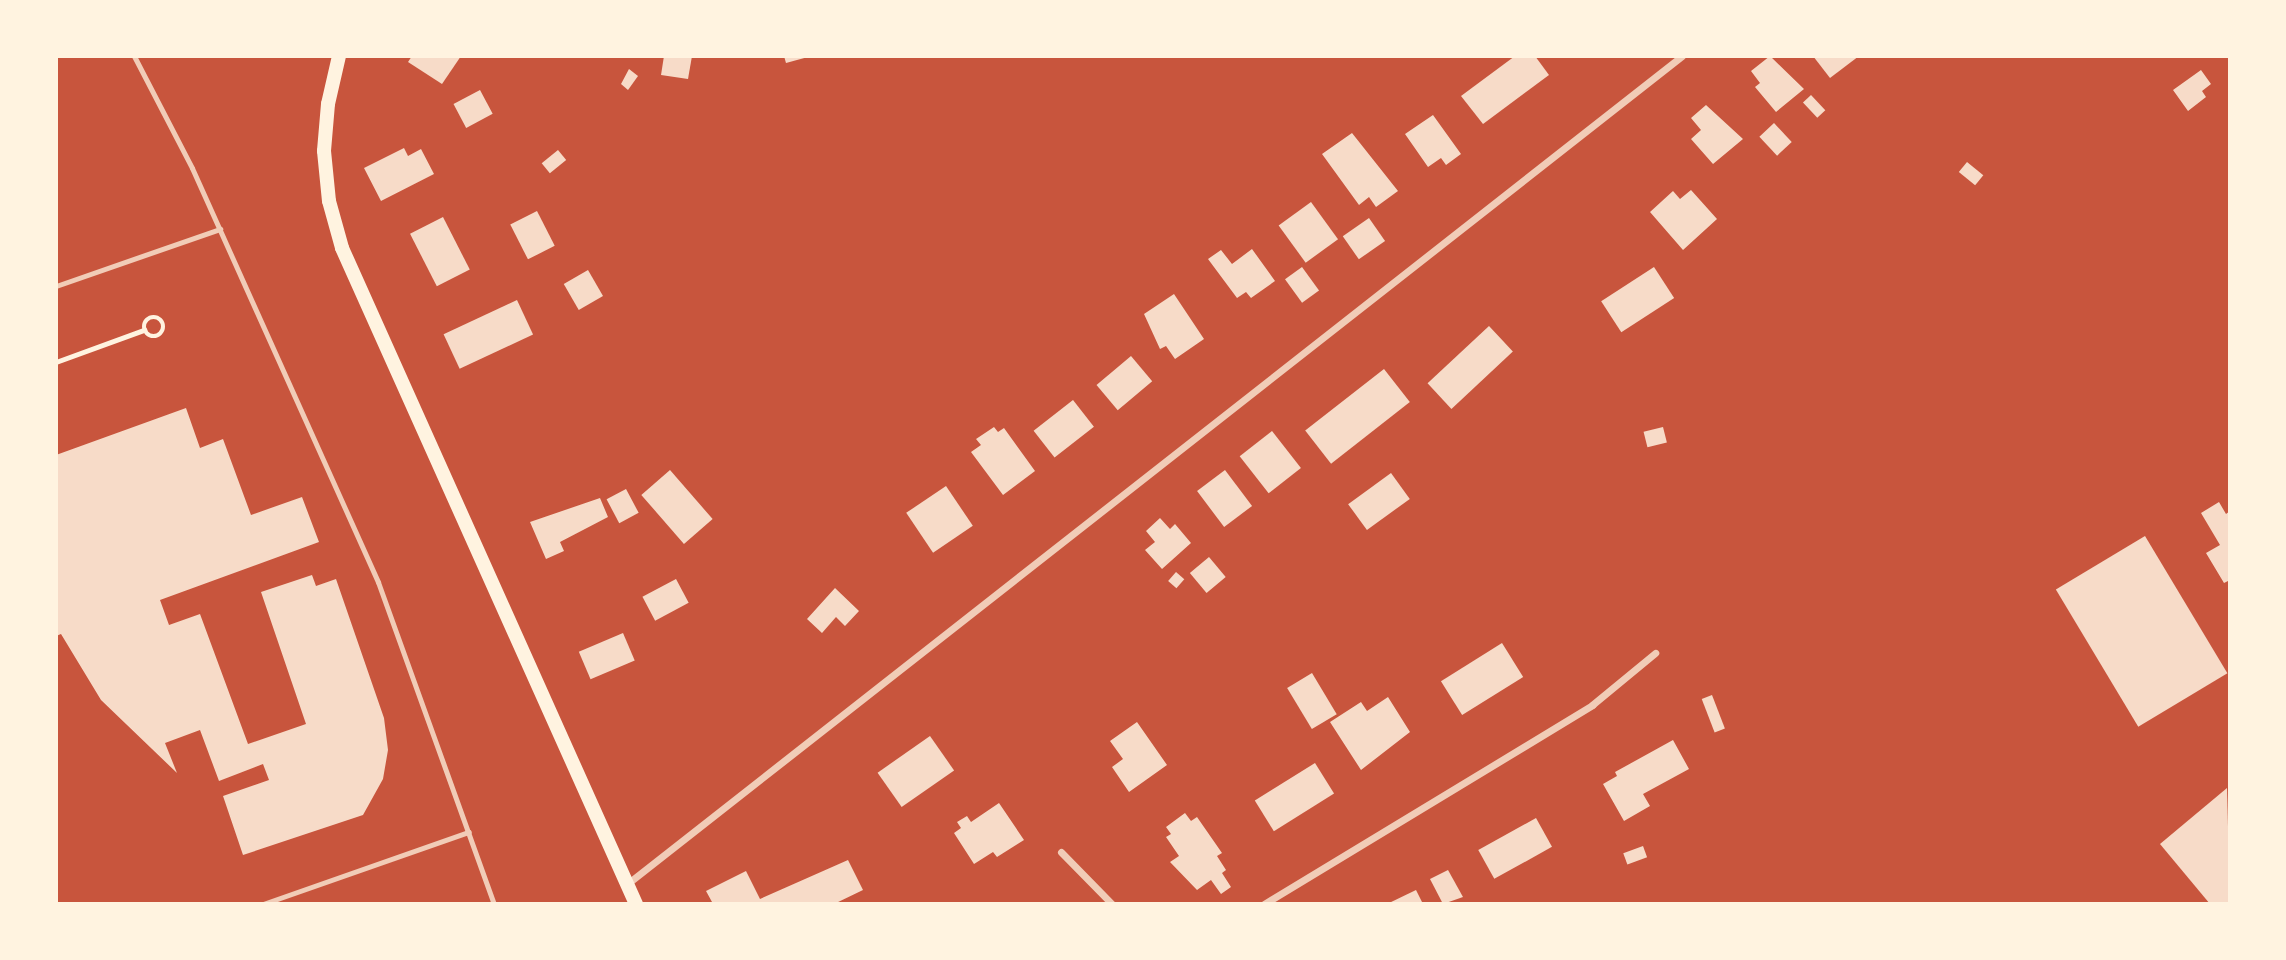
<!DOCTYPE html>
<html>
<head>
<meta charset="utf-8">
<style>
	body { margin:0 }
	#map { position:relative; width:2286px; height:960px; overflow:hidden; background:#c8553d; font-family:Ubuntu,sans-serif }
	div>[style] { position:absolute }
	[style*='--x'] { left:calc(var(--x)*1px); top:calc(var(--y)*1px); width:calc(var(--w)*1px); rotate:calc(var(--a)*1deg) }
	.building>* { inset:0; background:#f7dbc8; transform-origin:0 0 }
	.path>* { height:4.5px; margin:-2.25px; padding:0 2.25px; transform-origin:2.25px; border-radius:2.25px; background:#fff3e0 }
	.path>.ring { margin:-2.25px; padding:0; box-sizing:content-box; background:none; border:4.5px solid #fff3e0; border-radius:50% }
	.service>* { height:5px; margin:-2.5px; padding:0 2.5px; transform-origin:2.5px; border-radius:2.5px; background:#f1ccb7 }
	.minor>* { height:7px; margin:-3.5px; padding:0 3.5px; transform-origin:3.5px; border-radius:3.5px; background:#f1ccb7 }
	.secondary>* { height:14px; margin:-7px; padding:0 7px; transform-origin:7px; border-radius:7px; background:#fff3e0 }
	span { translate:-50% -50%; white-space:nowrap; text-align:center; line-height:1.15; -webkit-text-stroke:7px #fff3e0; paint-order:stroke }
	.frame { position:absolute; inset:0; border:58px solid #fff3e0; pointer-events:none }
</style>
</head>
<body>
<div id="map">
	<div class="building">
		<div style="clip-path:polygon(412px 56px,461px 56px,442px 84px,408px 62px)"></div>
		<div style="clip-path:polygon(664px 56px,692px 56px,688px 79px,661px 75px)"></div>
		<div style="clip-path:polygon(784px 56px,807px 56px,808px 57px,786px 63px)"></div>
		<div style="clip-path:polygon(1515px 56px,1535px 56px,1549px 75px,1483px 124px,1461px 96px)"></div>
		<div style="clip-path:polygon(1770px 56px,1804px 89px,1776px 112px,1755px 87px,1760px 83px,1751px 71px)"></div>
		<div style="clip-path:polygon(1813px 56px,1859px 56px,1830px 78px)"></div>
		<div style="clip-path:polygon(629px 69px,638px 76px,628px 90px,621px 84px)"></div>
		<div style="clip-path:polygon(2201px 70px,2211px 84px,2202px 91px,2206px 97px,2188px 111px,2173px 90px)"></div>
		<div style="left:480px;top:90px;width:27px;height:30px;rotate:62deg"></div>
		<div style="left:1811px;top:95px;width:21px;height:11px;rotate:47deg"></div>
		<div style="clip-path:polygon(1706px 105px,1743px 139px,1713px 164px,1691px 139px,1701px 130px,1691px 118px)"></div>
		<div style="clip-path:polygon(1433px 115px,1461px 154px,1446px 165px,1441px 158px,1428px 167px,1405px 134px)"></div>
		<div style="left:1774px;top:123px;width:26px;height:20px;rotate:47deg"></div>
		<div style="clip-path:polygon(1352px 133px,1398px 191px,1376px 207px,1369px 197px,1359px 205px,1322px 154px)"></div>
		<div style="clip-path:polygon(404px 148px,408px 156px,421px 149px,434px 174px,381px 201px,364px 168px)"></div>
		<div style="left:558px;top:150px;width:13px;height:21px;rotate:51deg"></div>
		<div style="left:1967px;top:162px;width:21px;height:13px;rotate:39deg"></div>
		<div style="clip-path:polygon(1691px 190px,1717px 219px,1683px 250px,1650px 212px,1673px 191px,1680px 199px)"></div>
		<div style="left:1311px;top:202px;width:46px;height:40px;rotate:54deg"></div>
		<div style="left:537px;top:211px;width:39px;height:30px;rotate:63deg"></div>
		<div style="left:443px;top:217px;width:59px;height:37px;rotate:63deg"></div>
		<div style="left:1369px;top:218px;width:28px;height:32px;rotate:55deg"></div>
		<div style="clip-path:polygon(1252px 249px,1275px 281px,1251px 298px,1246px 292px,1237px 298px,1208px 259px,1221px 250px,1232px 264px)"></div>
		<div style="left:1302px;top:267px;width:29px;height:21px;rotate:54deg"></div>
		<div style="left:1654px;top:267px;width:37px;height:63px;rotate:57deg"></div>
		<div style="left:588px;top:270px;width:30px;height:28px;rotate:60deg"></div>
		<div style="clip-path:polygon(1174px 294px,1204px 339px,1175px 359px,1166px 346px,1160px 349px,1144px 314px)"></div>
		<div style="left:517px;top:300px;width:38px;height:81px;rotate:65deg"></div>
		<div style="left:1489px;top:326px;width:35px;height:84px;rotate:47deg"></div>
		<div style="left:1131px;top:356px;width:33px;height:45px;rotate:50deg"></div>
		<div style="left:1384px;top:369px;width:42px;height:100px;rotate:52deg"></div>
		<div style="left:1073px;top:400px;width:34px;height:50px;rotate:52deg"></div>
		<div style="clip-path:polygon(186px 408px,200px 448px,223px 439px,251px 515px,302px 497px,319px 542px,160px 600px,169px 625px,200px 614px,248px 744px,306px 724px,261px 592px,312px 575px,316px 586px,336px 579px,384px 718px,388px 750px,383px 779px,363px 815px,243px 855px,223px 796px,269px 780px,263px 764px,219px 781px,200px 730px,165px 743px,177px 773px,101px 700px,61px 634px,56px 636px,56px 455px)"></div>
		<div style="clip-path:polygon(994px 427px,998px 432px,1004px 428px,1035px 471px,1003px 495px,971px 452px,981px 445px,976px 439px)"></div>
		<div style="left:1663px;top:427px;width:16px;height:20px;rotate:76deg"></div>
		<div style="left:1272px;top:431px;width:47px;height:41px;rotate:52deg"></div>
		<div style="left:670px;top:470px;width:65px;height:38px;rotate:49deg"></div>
		<div style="left:1225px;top:470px;width:45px;height:35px;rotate:53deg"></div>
		<div style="left:1391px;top:473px;width:32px;height:53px;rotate:54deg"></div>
		<div style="left:946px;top:486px;width:48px;height:48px;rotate:56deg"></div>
		<div style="left:626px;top:489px;width:27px;height:22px;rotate:62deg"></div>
		<div style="clip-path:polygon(600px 498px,608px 517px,560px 542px,564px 551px,546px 559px,530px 522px)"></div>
		<div style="clip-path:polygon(2219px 502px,2226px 514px,2230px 511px,2230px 580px,2224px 583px,2206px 553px,2220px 545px,2201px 513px)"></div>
		<div style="clip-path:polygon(1160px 518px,1170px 529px,1175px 524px,1191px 543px,1162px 569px,1145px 550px,1155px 542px,1146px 531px)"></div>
		<div style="left:2145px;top:536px;width:160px;height:104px;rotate:59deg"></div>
		<div style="left:1209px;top:557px;width:26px;height:25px;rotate:50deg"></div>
		<div style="left:1176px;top:572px;width:11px;height:12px;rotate:41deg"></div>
		<div style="left:676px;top:579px;width:27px;height:38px;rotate:62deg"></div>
		<div style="clip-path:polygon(835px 588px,859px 611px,845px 626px,836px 617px,822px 633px,807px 619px)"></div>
		<div style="left:623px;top:633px;width:30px;height:48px;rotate:67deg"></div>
		<div style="left:1502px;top:643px;width:40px;height:72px;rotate:58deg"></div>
		<div style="left:1312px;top:673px;width:48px;height:29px;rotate:59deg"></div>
		<div style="left:1712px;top:695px;width:36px;height:11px;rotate:69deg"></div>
		<div style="clip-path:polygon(1388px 697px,1410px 732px,1361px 770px,1330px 722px,1361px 702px,1367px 711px)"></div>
		<div style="clip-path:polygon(1137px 722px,1167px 765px,1129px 792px,1112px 767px,1123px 759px,1110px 741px)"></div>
		<div style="left:930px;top:736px;width:42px;height:64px;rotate:55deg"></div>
		<div style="clip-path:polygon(1673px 740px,1689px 769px,1643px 794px,1650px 806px,1624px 821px,1603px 784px,1617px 776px,1615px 772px)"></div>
		<div style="left:1315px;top:763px;width:36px;height:71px;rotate:58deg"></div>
		<div style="clip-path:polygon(2227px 788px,2230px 904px,2210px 904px,2160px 844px)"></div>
		<div style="clip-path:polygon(999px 803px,1024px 840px,997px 857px,993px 852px,974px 864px,954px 833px,961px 828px,957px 822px,967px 816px,971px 822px)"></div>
		<div style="clip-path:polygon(1185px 813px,1191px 821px,1197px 817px,1222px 853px,1217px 856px,1226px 870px,1222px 873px,1231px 887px,1221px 894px,1211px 880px,1197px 890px,1170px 862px,1179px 856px,1166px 837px,1171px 834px,1166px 827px)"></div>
		<div style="left:1536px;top:818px;width:33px;height:66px;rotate:61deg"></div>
		<div style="left:1643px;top:846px;width:12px;height:21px;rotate:70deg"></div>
		<div style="clip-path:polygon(848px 860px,863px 890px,834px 904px,707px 904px,712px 902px,706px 891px,746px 871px,760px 899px)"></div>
		<div style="clip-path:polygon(1448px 870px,1463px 897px,1443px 904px,1430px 879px)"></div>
		<div style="clip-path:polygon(1416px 890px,1423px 904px,1387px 904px)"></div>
	</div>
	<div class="path">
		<div class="ring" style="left:144px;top:317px;width:15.5px;height:15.5px"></div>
		<div style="--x:56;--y:362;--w:94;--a:-20"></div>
	</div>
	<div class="service">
		<div style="--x:134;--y:56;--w:126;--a:62.6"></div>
		<div style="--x:192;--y:168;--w:454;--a:65.8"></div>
		<div style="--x:378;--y:582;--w:342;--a:70.2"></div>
		<div style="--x:56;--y:286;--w:174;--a:-19.2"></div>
		<div style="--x:263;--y:904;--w:218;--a:-19.3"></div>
	</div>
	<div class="minor">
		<div style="--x:1061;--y:852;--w:73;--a:45.6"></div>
		<div style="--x:627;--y:884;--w:1341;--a:-38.13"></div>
		<div style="--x:1264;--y:904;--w:384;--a:-31.2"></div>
		<div style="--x:1592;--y:705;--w:82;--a:-39.5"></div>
	</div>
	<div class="secondary">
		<div style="--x:339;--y:56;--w:49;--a:102.9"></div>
		<div style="--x:328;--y:104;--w:47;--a:94.9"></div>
		<div style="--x:324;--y:151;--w:50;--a:84.3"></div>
		<div style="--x:329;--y:201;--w:49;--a:74.5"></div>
		<div style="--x:342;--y:248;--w:719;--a:65.86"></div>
	</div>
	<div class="frame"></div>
</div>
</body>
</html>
